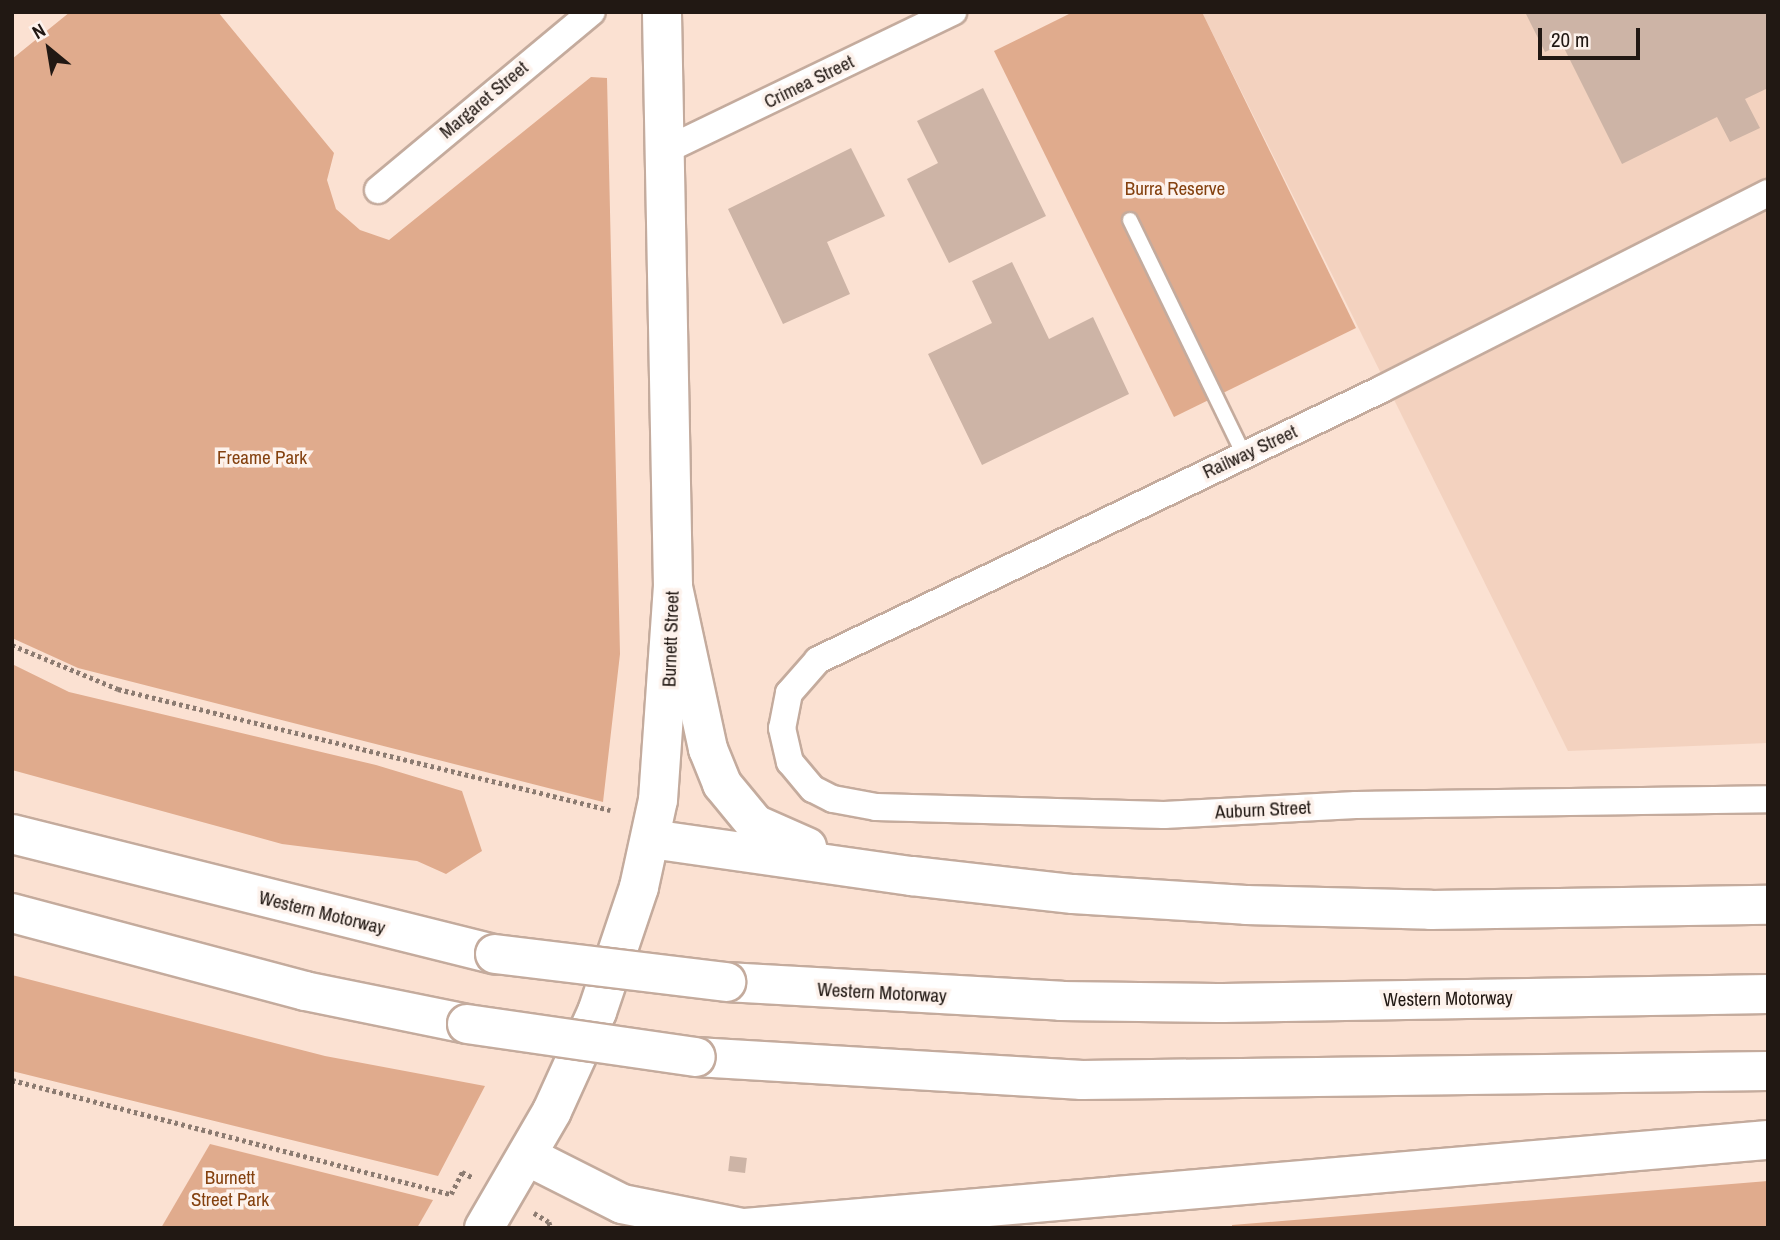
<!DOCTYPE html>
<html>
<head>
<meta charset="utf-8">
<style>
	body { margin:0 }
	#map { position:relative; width:1780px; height:1240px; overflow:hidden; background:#fbe1d2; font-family:"Archivo Narrow",sans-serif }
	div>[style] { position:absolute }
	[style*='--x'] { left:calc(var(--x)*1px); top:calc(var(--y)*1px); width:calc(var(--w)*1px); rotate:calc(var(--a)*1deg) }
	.built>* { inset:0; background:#f3d2bf }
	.green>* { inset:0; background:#e0ab8d }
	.building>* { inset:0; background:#cdb4a6; transform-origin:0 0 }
	.path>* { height:4.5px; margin-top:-2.25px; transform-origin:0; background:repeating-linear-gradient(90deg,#8c7b71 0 3.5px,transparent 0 7px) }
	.roads { filter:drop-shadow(2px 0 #c4ab9d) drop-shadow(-2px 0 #c4ab9d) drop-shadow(0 2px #c4ab9d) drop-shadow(0 -2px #c4ab9d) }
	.service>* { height:14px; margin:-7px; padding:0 7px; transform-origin:7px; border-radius:7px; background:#fff }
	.minor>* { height:26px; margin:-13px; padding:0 13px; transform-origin:13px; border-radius:13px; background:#fff }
	.secondary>* { height:38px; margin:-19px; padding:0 19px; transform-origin:19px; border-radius:19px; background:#fff }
	.motorway>* { height:38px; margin:-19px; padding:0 19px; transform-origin:19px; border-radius:19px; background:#fff }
	.bridges { filter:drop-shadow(2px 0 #c4ab9d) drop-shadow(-2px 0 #c4ab9d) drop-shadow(0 2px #c4ab9d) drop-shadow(0 -2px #c4ab9d) }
	.motorway-bridge>* { height:38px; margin:-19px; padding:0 19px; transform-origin:19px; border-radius:19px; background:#fff }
	span { translate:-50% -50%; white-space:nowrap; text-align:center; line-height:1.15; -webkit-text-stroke:7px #fdf2ec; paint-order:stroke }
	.street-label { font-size:19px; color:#211813 }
	.park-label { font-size:19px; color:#84410f }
	.frame { position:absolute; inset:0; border:14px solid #211813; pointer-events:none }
	.north { position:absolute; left:14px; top:14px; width:70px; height:70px; -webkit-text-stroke:5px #fdf2ec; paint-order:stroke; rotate:330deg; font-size:19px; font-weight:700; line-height:28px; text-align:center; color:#211813 }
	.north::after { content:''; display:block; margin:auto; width:24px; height:32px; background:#211813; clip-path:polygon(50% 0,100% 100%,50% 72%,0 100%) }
	.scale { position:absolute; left:1538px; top:28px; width:102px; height:32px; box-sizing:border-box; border:4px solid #211813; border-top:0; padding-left:9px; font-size:21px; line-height:24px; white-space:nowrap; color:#211813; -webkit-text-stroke:5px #fdf2ec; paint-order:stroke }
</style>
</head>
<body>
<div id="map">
	<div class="built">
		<div style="clip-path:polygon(1202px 12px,1768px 12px,1768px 743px,1568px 751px)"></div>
	</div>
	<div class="green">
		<div style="clip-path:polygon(70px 12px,218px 12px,334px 153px,327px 180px,336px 209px,360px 230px,389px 240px,591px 77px,607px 78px,620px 654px,603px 802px,78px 668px,12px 638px,12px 59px)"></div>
		<div style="clip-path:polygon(1073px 12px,1202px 12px,1356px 328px,1174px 417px,994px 51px)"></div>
		<div style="clip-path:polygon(12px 664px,69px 692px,376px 765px,462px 791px,482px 851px,446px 874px,417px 861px,282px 844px,12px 770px)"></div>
		<div style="clip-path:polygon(12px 975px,325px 1056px,485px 1086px,438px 1176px,12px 1071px)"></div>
		<div style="clip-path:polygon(210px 1144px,433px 1200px,417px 1228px,161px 1228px)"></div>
		<div style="clip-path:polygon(1768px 1181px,1768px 1228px,1232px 1228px,1232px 1225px)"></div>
	</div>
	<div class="building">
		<div style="clip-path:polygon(1525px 12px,1768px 12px,1768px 88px,1745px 99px,1760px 128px,1730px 142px,1717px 117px,1622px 164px,1562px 44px,1545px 52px)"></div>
		<div style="clip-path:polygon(983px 88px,1046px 216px,949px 263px,907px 179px,938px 163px,917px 121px)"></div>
		<div style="clip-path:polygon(851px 148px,885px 216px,827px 242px,850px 294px,783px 324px,728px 209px)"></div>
		<div style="clip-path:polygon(1012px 262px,1049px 339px,1093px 317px,1129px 394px,982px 465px,928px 354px,992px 323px,972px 281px)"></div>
		<div style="left:730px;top:1156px;width:17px;height:15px;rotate:7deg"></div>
	</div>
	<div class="path">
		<div style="--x:12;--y:645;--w:115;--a:22.5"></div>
		<div style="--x:118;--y:689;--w:507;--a:13.82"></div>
		<div style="--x:12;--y:1080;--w:454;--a:14.6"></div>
		<div style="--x:451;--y:1194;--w:25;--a:-63"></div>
		<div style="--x:462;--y:1172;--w:11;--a:27"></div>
		<div style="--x:534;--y:1213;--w:17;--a:31"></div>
		<div style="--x:549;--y:1222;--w:6;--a:72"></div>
	</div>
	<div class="roads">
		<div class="service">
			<div style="--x:1130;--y:220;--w:261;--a:64.1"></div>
		</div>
		<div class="minor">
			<div style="--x:664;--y:151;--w:321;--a:-25.7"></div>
			<div style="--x:378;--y:190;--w:278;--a:-39.8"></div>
			<div style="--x:1768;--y:193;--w:433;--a:153.1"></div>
			<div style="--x:1382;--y:389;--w:626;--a:154.34"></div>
			<div style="--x:818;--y:660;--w:44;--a:131.3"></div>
			<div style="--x:789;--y:693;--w:36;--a:101"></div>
			<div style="--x:782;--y:728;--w:35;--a:77"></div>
			<div style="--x:790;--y:762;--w:35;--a:50"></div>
			<div style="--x:813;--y:789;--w:22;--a:27"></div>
			<div style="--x:833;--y:799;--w:44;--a:10.5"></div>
			<div style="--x:876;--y:807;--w:288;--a:1.6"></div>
			<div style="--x:1164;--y:815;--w:192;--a:-3"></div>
			<div style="--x:1356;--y:805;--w:412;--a:-0.8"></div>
		</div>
		<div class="secondary">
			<div style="--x:484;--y:1228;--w:135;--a:-59.8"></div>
			<div style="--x:552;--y:1111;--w:109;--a:-65.6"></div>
			<div style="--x:597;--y:1012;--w:132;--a:-71.4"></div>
			<div style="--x:639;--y:887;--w:89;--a:-77.7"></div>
			<div style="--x:658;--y:800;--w:214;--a:-86"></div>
			<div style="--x:673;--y:587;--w:575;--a:-91.1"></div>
		</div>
		<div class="motorway">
			<div style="--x:673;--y:587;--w:166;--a:77.8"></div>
			<div style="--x:708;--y:749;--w:38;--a:68"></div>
			<div style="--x:722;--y:784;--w:52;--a:50.5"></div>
			<div style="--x:755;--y:824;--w:57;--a:23.9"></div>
			<div style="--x:12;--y:834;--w:498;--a:14"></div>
			<div style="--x:651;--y:839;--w:264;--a:8.1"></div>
			<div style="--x:912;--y:876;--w:162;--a:6.4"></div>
			<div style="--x:1073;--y:894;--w:173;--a:3.6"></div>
			<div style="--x:1246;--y:905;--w:185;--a:1.5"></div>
			<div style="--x:1431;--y:910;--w:337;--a:-0.9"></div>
			<div style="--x:12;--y:913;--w:303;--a:14.9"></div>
			<div style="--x:305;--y:991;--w:165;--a:11.5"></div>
			<div style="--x:726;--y:982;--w:336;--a:3.2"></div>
			<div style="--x:1061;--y:1001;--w:162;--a:0.7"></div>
			<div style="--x:1223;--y:1003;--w:545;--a:-0.95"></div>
			<div style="--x:696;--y:1057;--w:387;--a:3.4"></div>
			<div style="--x:1082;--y:1080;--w:686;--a:-0.75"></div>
			<div style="--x:527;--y:1156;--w:106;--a:26.8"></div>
			<div style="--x:622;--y:1204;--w:122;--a:11.3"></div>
			<div style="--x:745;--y:1228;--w:1027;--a:-4.92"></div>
		</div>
	</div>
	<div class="bridges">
		<div class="motorway-bridge">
			<div style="--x:495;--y:954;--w:233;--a:6.9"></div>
			<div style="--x:467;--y:1024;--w:231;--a:8.2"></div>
		</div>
	</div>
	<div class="street-label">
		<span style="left:809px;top:82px;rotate:-26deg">Crimea Street</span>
		<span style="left:484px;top:100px;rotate:-40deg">Margaret Street</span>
		<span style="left:1250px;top:452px;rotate:-25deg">Railway Street</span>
		<span style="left:671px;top:639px;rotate:-88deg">Burnett Street</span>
		<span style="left:1263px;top:810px;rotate:-3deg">Auburn Street</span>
		<span style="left:322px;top:913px;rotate:14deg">Western Motorway</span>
		<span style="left:882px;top:993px;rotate:3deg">Western Motorway</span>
		<span style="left:1448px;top:999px;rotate:-1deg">Western Motorway</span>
	</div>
	<div class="park-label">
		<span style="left:1175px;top:189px">Burra Reserve</span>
		<span style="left:262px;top:458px">Freame Park</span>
		<span style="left:230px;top:1189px">Burnett<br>Street Park</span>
	</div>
	<div class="frame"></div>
	<div class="north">N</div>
	<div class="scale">20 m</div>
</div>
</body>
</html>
